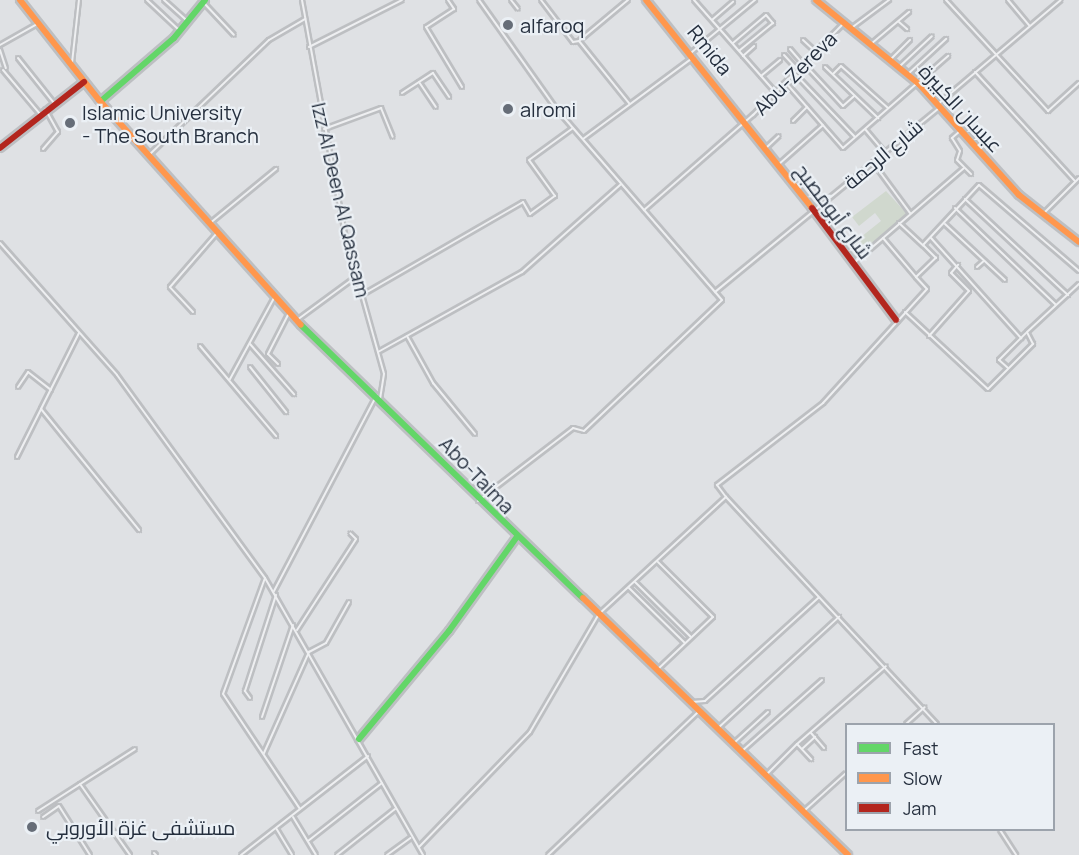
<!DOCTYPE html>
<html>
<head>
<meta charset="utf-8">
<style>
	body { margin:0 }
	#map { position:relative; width:1079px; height:855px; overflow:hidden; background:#dfe1e4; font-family:Manrope,Cairo,sans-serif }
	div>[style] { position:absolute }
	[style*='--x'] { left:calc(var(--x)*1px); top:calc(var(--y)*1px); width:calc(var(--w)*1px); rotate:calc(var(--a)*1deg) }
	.green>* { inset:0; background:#d0d8ce }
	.roads { filter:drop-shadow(2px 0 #bdbfc2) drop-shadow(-2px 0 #bdbfc2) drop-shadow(0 2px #bdbfc2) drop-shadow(0 -2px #bdbfc2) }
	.street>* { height:2px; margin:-1px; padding:0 1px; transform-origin:1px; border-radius:1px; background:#eeeff1 }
	.fast>* { height:6px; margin:-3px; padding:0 3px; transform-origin:3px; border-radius:3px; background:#63d668 }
	.slow>* { height:6px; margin:-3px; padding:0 3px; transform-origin:3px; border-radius:3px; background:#ff974d }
	.jam>* { height:6px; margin:-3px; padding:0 3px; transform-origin:3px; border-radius:3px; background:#b3261e }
	.dots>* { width:16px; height:16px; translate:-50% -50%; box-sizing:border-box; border:3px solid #ebf0f5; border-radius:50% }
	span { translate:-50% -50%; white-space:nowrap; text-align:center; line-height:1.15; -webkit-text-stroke:4.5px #ebf0f5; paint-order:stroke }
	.poi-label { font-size:20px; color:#252f3e }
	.left { translate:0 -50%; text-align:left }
	.street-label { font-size:20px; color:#252f3e }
	.legend { position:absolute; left:845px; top:723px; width:210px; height:108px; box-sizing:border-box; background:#ebf0f5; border:2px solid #9ca3ac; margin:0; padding:8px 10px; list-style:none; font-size:18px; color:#252f3e }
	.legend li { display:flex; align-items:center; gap:12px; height:30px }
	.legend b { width:30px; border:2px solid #9ca3ac }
</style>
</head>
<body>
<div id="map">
	<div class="green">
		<div style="clip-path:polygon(886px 191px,907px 214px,855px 260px,846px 249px,881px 221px,875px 213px,859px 226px,852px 217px)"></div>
	</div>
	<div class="roads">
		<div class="street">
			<div style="--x:147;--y:0;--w:45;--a:43.2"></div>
			<div style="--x:164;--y:0;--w:31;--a:42"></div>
			<div style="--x:302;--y:0;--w:238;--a:79.6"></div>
			<div style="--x:345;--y:234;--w:145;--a:74.4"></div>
			<div style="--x:384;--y:374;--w:24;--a:99"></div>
			<div style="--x:448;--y:0;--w:11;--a:56"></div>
			<div style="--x:454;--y:9;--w:33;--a:147"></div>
			<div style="--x:426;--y:27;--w:70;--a:59"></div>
			<div style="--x:511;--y:0;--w:11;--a:52"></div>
			<div style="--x:541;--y:0;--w:53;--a:52.7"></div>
			<div style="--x:573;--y:42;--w:6;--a:-9"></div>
			<div style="--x:628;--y:0;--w:64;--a:140.1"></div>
			<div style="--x:579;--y:41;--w:80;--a:51.1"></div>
			<div style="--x:694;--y:0;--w:124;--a:48.6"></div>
			<div style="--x:946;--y:0;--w:151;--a:47.4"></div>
			<div style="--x:1048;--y:111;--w:42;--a:-42.1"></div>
			<div style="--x:1008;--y:0;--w:33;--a:50"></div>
			<div style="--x:203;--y:2;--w:45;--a:46.8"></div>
			<div style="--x:712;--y:20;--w:28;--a:-41"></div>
			<div style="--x:899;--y:22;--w:11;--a:41"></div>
			<div style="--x:850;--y:29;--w:49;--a:-36.6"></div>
			<div style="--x:803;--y:40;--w:18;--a:43"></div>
			<div style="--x:733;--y:43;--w:43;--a:-40.3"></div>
			<div style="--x:766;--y:15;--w:11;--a:49"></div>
			<div style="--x:773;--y:23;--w:43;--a:140.7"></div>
			<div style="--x:871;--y:44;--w:50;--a:-40.1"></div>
			<div style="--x:0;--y:45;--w:43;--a:-29.6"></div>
			<div style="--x:309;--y:47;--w:104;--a:-26.8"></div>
			<div style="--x:790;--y:49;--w:20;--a:49"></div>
			<div style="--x:0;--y:50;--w:19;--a:72"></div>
			<div style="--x:692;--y:52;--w:82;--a:-39.5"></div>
			<div style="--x:784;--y:55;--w:21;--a:47"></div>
			<div style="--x:743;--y:56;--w:15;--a:-42"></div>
			<div style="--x:18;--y:58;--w:58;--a:51.3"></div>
			<div style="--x:891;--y:59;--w:27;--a:-45"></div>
			<div style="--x:72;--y:63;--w:63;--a:-83.7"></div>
			<div style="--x:804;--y:64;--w:57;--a:47.1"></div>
			<div style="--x:843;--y:106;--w:15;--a:-42"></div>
			<div style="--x:825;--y:67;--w:74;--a:43.9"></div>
			<div style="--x:899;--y:67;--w:45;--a:-43.2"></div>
			<div style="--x:3;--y:70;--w:57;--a:49.9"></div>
			<div style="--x:975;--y:72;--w:148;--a:47.5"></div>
			<div style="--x:795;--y:74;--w:87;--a:46.4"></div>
			<div style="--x:833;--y:74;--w:11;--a:-45"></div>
			<div style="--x:841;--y:66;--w:63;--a:41.8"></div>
			<div style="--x:908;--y:74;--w:52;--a:-42.6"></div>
			<div style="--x:761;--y:76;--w:25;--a:-40"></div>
			<div style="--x:419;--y:82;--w:30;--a:56"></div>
			<div style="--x:786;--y:83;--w:86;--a:48.8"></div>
			<div style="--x:843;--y:148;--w:140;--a:-41.2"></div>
			<div style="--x:402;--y:93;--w:37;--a:-33"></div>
			<div style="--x:433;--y:73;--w:29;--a:56"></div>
			<div style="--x:937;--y:105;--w:162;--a:-40.3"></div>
			<div style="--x:793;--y:121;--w:20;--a:-45"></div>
			<div style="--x:324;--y:129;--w:61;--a:-20.2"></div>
			<div style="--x:381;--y:108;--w:31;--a:68"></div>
			<div style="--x:865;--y:129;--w:30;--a:50"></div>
			<div style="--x:960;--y:131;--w:11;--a:139"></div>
			<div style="--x:952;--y:138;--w:15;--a:58"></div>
			<div style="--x:960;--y:151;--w:9;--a:108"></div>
			<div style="--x:957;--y:160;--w:20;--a:45"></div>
			<div style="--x:583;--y:139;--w:138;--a:-36.5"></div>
			<div style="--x:767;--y:147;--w:16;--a:-43"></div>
			<div style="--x:43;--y:149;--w:23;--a:-49"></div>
			<div style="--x:58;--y:132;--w:26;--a:-119"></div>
			<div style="--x:149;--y:155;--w:166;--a:-43.8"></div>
			<div style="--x:269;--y:40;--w:42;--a:-30.3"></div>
			<div style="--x:874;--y:164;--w:61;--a:53.7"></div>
			<div style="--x:778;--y:165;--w:60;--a:-41.6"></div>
			<div style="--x:965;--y:199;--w:141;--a:43"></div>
			<div style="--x:955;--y:208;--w:139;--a:43.8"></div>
			<div style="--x:644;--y:210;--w:145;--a:-41.1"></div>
			<div style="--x:753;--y:115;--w:128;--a:-45.3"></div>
			<div style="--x:1043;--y:214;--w:51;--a:-45"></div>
			<div style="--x:899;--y:223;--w:33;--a:43"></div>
			<div style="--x:209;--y:224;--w:87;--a:-39.4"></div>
			<div style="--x:945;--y:224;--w:82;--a:43"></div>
			<div style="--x:883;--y:238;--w:51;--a:49.8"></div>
			<div style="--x:931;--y:238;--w:135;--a:48"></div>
			<div style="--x:0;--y:243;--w:176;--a:48.4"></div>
			<div style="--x:117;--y:375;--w:251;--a:53.9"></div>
			<div style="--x:265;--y:578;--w:319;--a:60.3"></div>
			<div style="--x:854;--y:263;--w:145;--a:-40.8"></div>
			<div style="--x:977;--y:267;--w:9;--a:-41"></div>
			<div style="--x:715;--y:292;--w:291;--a:-39.4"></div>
			<div style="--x:362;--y:295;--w:186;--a:-30"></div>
			<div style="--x:523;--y:202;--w:14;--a:60"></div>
			<div style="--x:530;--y:214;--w:31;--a:-36"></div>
			<div style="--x:555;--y:196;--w:44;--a:-125.8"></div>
			<div style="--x:529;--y:160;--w:54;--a:-36"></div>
			<div style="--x:193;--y:312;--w:34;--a:-133"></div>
			<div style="--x:170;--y:287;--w:72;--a:-49"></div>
			<div style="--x:905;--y:312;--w:113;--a:42.9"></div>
			<div style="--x:988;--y:389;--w:64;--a:-45"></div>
			<div style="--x:1033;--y:344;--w:13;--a:-117"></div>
			<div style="--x:1027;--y:332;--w:71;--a:-42.7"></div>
			<div style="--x:297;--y:320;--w:74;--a:-36.3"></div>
			<div style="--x:79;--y:333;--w:85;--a:116.6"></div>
			<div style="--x:41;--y:409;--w:156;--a:51"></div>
			<div style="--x:407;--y:336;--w:54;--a:61"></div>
			<div style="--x:433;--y:383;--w:66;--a:50.5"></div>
			<div style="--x:929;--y:336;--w:60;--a:-48.4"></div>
			<div style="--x:969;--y:291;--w:25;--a:-135"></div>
			<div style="--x:951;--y:273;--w:11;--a:-49"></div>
			<div style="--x:250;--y:344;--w:67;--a:48.7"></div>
			<div style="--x:200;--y:346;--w:118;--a:49.8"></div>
			<div style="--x:378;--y:352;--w:165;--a:-29.1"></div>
			<div style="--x:522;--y:272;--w:132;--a:-41.6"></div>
			<div style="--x:278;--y:364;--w:14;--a:-135"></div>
			<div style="--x:268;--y:354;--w:46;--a:-62.9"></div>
			<div style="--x:250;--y:367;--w:58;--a:51.3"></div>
			<div style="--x:1008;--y:368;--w:12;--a:-138"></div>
			<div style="--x:999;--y:360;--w:38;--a:-45"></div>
			<div style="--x:230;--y:379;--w:92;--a:-61.5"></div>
			<div style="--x:18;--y:387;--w:18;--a:-56"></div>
			<div style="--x:28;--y:372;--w:29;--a:38"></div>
			<div style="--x:17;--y:457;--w:54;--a:-63.4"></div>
			<div style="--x:726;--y:497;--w:310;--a:47.1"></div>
			<div style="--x:478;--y:501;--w:120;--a:-37.5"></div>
			<div style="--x:573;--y:428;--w:11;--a:15"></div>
			<div style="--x:584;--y:431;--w:190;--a:-43.5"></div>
			<div style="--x:722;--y:300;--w:255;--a:-130.9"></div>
			<div style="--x:555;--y:107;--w:131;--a:-125.4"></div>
			<div style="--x:265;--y:578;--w:123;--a:109.9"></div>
			<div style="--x:223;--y:694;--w:138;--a:56.2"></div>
			<div style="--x:635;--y:582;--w:78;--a:44.5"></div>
			<div style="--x:629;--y:588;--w:78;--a:44.5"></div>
			<div style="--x:274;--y:591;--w:221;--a:-62.3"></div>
			<div style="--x:297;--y:630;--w:108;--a:-57"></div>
			<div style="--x:356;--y:539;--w:8;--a:-135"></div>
			<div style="--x:657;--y:670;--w:77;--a:-43.4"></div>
			<div style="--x:713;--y:617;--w:78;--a:-135"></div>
			<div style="--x:250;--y:698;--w:9;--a:-126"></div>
			<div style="--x:245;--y:691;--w:101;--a:-72.1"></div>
			<div style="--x:692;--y:702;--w:13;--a:-4"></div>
			<div style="--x:705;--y:701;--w:153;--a:-42.3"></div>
			<div style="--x:262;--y:717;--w:97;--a:-71.4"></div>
			<div style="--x:906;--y:724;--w:25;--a:-42"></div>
			<div style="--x:717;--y:729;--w:166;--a:-42.6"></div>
			<div style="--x:811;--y:733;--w:20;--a:49"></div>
			<div style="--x:734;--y:743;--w:46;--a:-42.4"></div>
			<div style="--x:797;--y:744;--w:118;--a:-41.2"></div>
			<div style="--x:802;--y:749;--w:18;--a:-43"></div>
			<div style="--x:742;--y:751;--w:107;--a:-41.6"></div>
			<div style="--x:264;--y:753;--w:111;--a:-66"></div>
			<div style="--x:309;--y:652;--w:19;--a:-28"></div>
			<div style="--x:326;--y:643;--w:47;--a:-60.7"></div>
			<div style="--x:767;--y:774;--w:42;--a:-45"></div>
			<div style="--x:797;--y:744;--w:21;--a:47"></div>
			<div style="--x:80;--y:784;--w:87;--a:54.8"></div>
			<div style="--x:805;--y:810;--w:55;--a:-42.1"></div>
			<div style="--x:38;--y:811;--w:115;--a:-32.6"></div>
			<div style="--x:43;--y:817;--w:19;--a:-35"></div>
			<div style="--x:59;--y:806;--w:58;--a:57.7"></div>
			<div style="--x:293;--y:817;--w:44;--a:58.8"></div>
			<div style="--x:276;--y:828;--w:31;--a:59"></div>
			<div style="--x:1000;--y:830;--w:30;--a:57"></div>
			<div style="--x:308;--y:841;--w:94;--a:-38.1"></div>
			<div style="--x:419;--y:847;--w:160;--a:-46"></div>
			<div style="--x:530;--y:732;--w:137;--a:-59.7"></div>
			<div style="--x:599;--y:614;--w:173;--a:-42.7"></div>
			<div style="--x:726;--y:497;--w:15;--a:-127"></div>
			<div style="--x:717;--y:485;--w:134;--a:-37.7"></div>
			<div style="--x:823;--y:403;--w:154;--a:-47.6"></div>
			<div style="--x:927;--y:289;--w:16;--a:-133"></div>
			<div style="--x:916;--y:277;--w:28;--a:-44"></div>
			<div style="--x:936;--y:258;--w:18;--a:-135"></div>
			<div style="--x:923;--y:245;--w:82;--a:-47"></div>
			<div style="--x:979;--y:185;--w:132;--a:40.7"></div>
			<div style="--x:154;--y:853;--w:3;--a:45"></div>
			<div style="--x:241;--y:855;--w:161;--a:-37.9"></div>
			<div style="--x:337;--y:855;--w:74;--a:-38.4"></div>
			<div style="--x:387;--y:855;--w:29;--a:-36"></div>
			<div style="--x:548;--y:855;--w:207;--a:-43.6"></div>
		</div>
		<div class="fast">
			<div style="--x:101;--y:101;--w:96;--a:-40.8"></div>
			<div style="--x:174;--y:38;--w:49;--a:-50.8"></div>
			<div style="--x:301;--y:325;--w:392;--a:44.1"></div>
			<div style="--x:359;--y:739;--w:141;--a:-50.2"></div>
			<div style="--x:449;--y:631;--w:115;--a:-54.2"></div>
		</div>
		<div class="slow">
			<div style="--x:20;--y:0;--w:127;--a:51.7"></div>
			<div style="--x:99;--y:100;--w:302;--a:48.1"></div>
			<div style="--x:646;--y:0;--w:266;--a:51.4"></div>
			<div style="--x:816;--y:0;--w:133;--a:39.2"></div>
			<div style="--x:919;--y:84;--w:149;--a:48"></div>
			<div style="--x:1019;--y:195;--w:76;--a:38.1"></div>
			<div style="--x:583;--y:598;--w:369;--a:44.1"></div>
		</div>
		<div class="jam">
			<div style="--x:0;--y:148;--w:107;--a:-38.2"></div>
			<div style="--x:812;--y:208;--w:140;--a:53.1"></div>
		</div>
	</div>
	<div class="dots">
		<div style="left:508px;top:25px;background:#666d78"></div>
		<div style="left:508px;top:109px;background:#666d78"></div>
		<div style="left:70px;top:123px;background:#666d78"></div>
		<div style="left:32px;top:827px;background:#666d78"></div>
	</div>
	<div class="poi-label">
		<span class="left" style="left:520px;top:25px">alfaroq</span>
		<span class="left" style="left:520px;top:109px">alromi</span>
		<span class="left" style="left:82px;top:124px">Islamic University<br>- The South Branch</span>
		<span class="left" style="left:46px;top:827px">مستشفى غزة الأوروبي</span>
	</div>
	<div class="street-label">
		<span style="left:710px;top:50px;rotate:51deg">Rmida</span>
		<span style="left:795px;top:73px;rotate:-45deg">Abu-Zereva</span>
		<span style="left:961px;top:108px;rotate:47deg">عبسان الكبيرة</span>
		<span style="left:883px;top:154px;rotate:-40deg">شارع الرحمة</span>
		<span style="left:341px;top:200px;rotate:77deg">Izz Al Deen Al Qassam</span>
		<span style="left:834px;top:211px;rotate:53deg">شارع أبومصبح</span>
		<span style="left:477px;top:475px;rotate:46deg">Abo-Taima</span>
	</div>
	<ul class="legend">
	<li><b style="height:8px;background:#63d668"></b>Fast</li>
	<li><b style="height:8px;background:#ff974d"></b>Slow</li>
	<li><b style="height:8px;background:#b3261e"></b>Jam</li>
	</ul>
</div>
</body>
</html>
